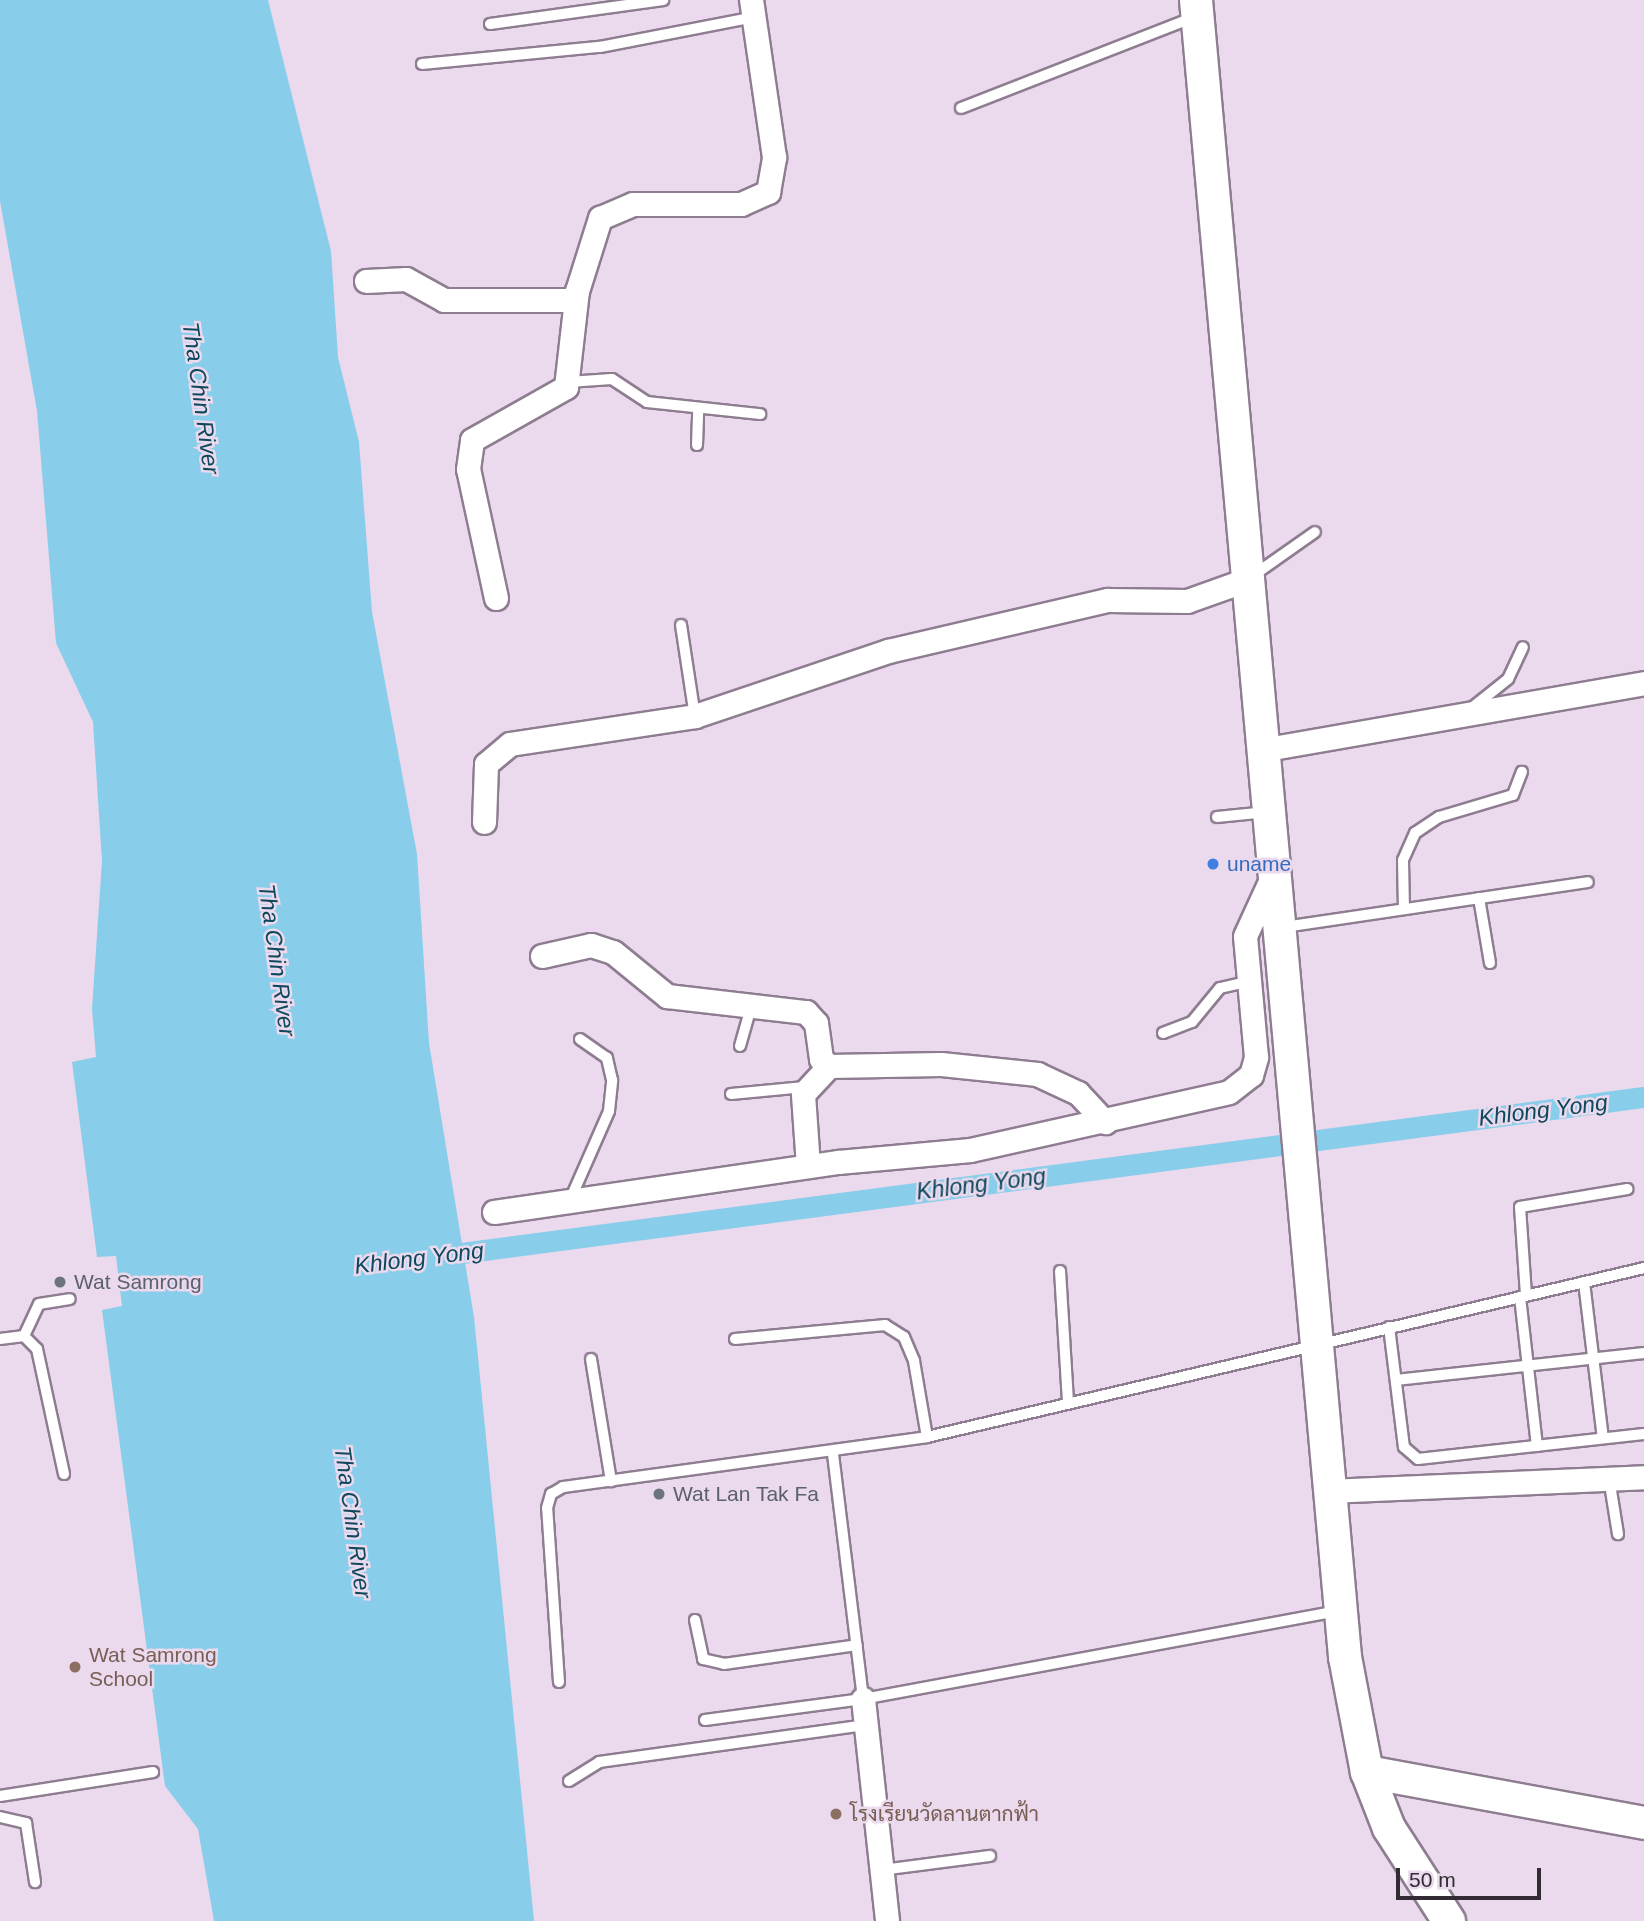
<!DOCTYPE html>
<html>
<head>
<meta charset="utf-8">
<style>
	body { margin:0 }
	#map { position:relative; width:1644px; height:1921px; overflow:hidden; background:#ebd9ed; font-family:Arial,Sarabun,sans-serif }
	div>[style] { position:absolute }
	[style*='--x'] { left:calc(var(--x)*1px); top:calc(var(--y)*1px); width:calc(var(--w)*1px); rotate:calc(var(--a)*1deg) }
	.water>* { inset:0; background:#88cdea }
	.canal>* { height:21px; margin:-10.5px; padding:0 10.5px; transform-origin:10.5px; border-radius:10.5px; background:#88cdea }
	.roads { filter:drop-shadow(2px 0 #8e7d90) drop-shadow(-2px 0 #8e7d90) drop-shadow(0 2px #8e7d90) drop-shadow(0 -2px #8e7d90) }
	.lane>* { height:10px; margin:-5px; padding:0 5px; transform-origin:5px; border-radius:5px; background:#fff }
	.street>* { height:23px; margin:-11.5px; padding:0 11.5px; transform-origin:11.5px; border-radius:11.5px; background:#fff }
	.secondary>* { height:32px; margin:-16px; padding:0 16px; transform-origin:16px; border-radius:16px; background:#fff }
	.dots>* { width:19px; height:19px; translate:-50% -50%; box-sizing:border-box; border:4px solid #ebd9ed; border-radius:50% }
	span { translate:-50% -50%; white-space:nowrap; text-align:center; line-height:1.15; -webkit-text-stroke:5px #ebd9ed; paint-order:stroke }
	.shop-label { font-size:21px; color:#366cbe }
	.left { translate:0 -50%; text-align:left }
	.worship-label { font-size:21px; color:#5b616d }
	.education-label { font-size:21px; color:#785e54 }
	.water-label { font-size:23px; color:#0d485c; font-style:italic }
	.scale { position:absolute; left:1396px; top:1868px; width:145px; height:32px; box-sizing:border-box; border:4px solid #322b33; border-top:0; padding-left:9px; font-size:21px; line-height:24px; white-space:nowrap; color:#322b33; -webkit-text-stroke:5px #ebd9ed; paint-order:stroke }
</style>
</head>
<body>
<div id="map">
	<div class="water">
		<div style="clip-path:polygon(0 0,268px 0,331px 251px,338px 357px,359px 442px,372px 612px,417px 854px,429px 1043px,474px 1317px,534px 1921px,214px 1921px,198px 1829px,165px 1786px,102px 1310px,122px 1306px,116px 1256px,97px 1257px,72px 1062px,96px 1057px,92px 1009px,102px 861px,93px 722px,56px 643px,37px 411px,0 201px)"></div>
	</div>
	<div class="canal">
		<div style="--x:439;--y:1256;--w:1215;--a:-7.52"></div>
	</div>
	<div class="roads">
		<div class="lane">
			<div style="--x:490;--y:24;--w:175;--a:-7.9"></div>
			<div style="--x:422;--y:64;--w:179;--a:-5.5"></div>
			<div style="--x:600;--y:47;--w:157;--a:-11"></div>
			<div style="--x:961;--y:108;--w:250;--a:-21.3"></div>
			<div style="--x:568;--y:382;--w:44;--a:-3.9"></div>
			<div style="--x:612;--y:379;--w:42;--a:33.3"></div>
			<div style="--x:647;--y:402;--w:114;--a:6.1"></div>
			<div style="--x:697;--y:445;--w:34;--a:-88"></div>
			<div style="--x:1251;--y:577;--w:78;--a:-35.1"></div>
			<div style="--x:681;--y:625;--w:92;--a:81.3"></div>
			<div style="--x:1473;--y:707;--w:45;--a:-38.7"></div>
			<div style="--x:1508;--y:679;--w:35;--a:-65"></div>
			<div style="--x:1217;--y:817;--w:50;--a:-5.7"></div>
			<div style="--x:1479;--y:898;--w:66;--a:80.4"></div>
			<div style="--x:1404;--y:909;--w:49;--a:-91.2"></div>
			<div style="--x:1403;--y:860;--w:30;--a:-66"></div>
			<div style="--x:1415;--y:833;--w:29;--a:-34"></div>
			<div style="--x:1439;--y:817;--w:77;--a:-16.6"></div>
			<div style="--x:1513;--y:795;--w:25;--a:-69"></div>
			<div style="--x:1284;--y:927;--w:307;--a:-8.4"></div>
			<div style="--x:1163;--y:1033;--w:31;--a:-21"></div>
			<div style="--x:1192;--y:1022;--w:44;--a:-50.5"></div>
			<div style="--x:1220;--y:988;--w:31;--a:-13"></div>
			<div style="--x:740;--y:1046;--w:41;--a:-74.2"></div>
			<div style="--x:731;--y:1094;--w:74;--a:-5.4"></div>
			<div style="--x:570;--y:1200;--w:97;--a:-66.3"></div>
			<div style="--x:609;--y:1111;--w:31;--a:-84"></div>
			<div style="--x:612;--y:1080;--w:23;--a:-103"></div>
			<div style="--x:607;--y:1058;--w:33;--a:-145"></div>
			<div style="--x:1060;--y:1271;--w:131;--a:86.5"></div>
			<div style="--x:1584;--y:1282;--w:157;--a:83.1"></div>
			<div style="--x:1526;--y:1295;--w:88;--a:-93.9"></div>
			<div style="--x:1520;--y:1207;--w:109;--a:-9.5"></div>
			<div style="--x:1520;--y:1297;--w:150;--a:83.5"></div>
			<div style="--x:1389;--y:1327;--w:121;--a:82.9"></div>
			<div style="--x:1404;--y:1447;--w:18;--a:41"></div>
			<div style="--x:1418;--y:1459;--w:227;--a:-6.3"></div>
			<div style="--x:24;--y:1336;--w:35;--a:-65"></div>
			<div style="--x:39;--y:1304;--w:31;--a:-9"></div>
			<div style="--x:0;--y:1339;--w:24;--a:-7"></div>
			<div style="--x:24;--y:1336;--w:18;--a:45"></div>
			<div style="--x:37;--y:1349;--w:128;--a:77.8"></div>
			<div style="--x:735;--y:1339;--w:151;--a:-5.3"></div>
			<div style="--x:885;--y:1325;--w:22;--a:32"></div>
			<div style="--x:904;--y:1337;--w:26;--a:67"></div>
			<div style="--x:914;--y:1361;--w:77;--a:80.3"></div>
			<div style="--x:591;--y:1359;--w:124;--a:80.7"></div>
			<div style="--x:1396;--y:1380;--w:249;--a:-6.2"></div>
			<div style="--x:833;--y:1454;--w:247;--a:83"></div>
			<div style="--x:1609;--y:1478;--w:57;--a:80.9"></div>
			<div style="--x:695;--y:1620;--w:40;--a:78"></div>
			<div style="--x:703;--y:1659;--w:22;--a:13"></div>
			<div style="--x:724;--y:1664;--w:134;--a:-8.1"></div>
			<div style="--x:559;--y:1682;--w:174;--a:-93.9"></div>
			<div style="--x:547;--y:1508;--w:15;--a:-74"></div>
			<div style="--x:551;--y:1494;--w:14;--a:-30"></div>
			<div style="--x:563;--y:1487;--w:367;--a:-7.8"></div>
			<div style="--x:927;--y:1437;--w:737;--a:-13.26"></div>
			<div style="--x:705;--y:1720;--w:159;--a:-7.6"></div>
			<div style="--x:863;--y:1699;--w:484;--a:-10.5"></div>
			<div style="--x:569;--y:1781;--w:36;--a:-32"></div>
			<div style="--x:599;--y:1762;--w:270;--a:-7.9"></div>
			<div style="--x:0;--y:1796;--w:155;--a:-8.9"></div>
			<div style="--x:0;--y:1817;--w:27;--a:13"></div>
			<div style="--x:26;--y:1823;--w:60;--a:81.3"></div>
			<div style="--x:882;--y:1870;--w:109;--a:-7.4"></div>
		</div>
		<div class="street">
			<div style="--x:366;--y:281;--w:40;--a:-2.9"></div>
			<div style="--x:406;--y:279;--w:43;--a:28.9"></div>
			<div style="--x:444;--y:300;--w:131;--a:0"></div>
			<div style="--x:496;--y:598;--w:132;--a:-102.2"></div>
			<div style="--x:468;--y:469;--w:29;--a:-82"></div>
			<div style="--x:472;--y:440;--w:108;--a:-29.4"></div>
			<div style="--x:566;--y:387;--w:97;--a:-83.5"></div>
			<div style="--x:577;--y:291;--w:77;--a:-72.5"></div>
			<div style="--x:600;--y:218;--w:36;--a:-23"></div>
			<div style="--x:633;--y:204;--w:108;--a:0"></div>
			<div style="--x:741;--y:204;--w:30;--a:-24"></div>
			<div style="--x:768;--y:192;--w:36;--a:-80"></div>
			<div style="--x:774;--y:157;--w:159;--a:-98.3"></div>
			<div style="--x:1261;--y:750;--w:389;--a:-9.9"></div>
			<div style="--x:484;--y:822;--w:58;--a:-88"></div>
			<div style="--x:486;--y:764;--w:31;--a:-40"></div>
			<div style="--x:510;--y:744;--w:187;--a:-8.6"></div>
			<div style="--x:695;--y:716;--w:204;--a:-18.6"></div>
			<div style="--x:888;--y:651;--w:226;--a:-13.1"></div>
			<div style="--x:1108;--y:600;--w:79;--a:0.7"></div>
			<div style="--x:1187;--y:601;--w:63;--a:-19.6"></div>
			<div style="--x:542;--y:956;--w:50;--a:-12.7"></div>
			<div style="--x:591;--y:945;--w:23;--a:18"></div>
			<div style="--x:613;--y:952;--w:70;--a:39.2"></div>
			<div style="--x:667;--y:996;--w:140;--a:6.6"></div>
			<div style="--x:806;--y:1012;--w:15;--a:48"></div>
			<div style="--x:816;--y:1023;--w:36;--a:82"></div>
			<div style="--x:821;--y:1059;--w:11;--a:41"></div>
			<div style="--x:829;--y:1066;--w:112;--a:-1"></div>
			<div style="--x:941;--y:1064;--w:97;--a:5.9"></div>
			<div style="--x:1037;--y:1074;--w:45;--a:24.9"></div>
			<div style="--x:1078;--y:1093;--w:40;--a:47"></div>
			<div style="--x:808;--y:1166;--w:72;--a:-94"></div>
			<div style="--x:803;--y:1094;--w:38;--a:-47"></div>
			<div style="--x:494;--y:1212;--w:348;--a:-8.3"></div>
			<div style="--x:838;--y:1162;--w:133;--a:-5.2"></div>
			<div style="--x:970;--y:1150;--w:265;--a:-12.6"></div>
			<div style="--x:1229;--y:1092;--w:28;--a:-38"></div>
			<div style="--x:1251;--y:1075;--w:19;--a:-74"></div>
			<div style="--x:1256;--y:1057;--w:121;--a:-95.2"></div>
			<div style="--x:1245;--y:936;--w:67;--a:-65.3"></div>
			<div style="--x:1328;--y:1491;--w:316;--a:-2.5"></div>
			<div style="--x:863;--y:1699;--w:223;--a:83.8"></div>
		</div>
		<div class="secondary">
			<div style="--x:1196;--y:0;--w:1664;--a:84.86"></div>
			<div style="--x:1345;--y:1657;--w:117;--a:79.2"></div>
			<div style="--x:1367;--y:1772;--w:60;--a:68.6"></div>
			<div style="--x:1389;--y:1828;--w:111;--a:57.2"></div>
			<div style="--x:1367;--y:1772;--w:282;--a:10.4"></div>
		</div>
	</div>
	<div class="dots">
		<div style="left:1213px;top:864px;background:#3f7fe0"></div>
		<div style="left:60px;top:1282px;background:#6b7280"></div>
		<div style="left:659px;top:1494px;background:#6b7280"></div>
		<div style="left:75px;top:1667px;background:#8d6e63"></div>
		<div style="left:836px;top:1814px;background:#8d6e63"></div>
	</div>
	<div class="shop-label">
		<span class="left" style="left:1227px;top:864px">uname</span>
	</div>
	<div class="worship-label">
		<span class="left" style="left:74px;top:1282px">Wat Samrong</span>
		<span class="left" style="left:673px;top:1494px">Wat Lan Tak Fa</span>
	</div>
	<div class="education-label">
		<span class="left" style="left:89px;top:1667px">Wat Samrong<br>School</span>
		<span class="left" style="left:850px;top:1814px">โรงเรียนวัดลานตากฟ้า</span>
	</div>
	<div class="water-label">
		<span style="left:201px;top:398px;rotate:82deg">Tha Chin River</span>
		<span style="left:277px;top:960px;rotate:82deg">Tha Chin River</span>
		<span style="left:1543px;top:1110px;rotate:-7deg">Khlong Yong</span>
		<span style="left:981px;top:1184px;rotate:-7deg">Khlong Yong</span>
		<span style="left:419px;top:1258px;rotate:-7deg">Khlong Yong</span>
		<span style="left:353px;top:1522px;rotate:82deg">Tha Chin River</span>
	</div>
	<div class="scale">50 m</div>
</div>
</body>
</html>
